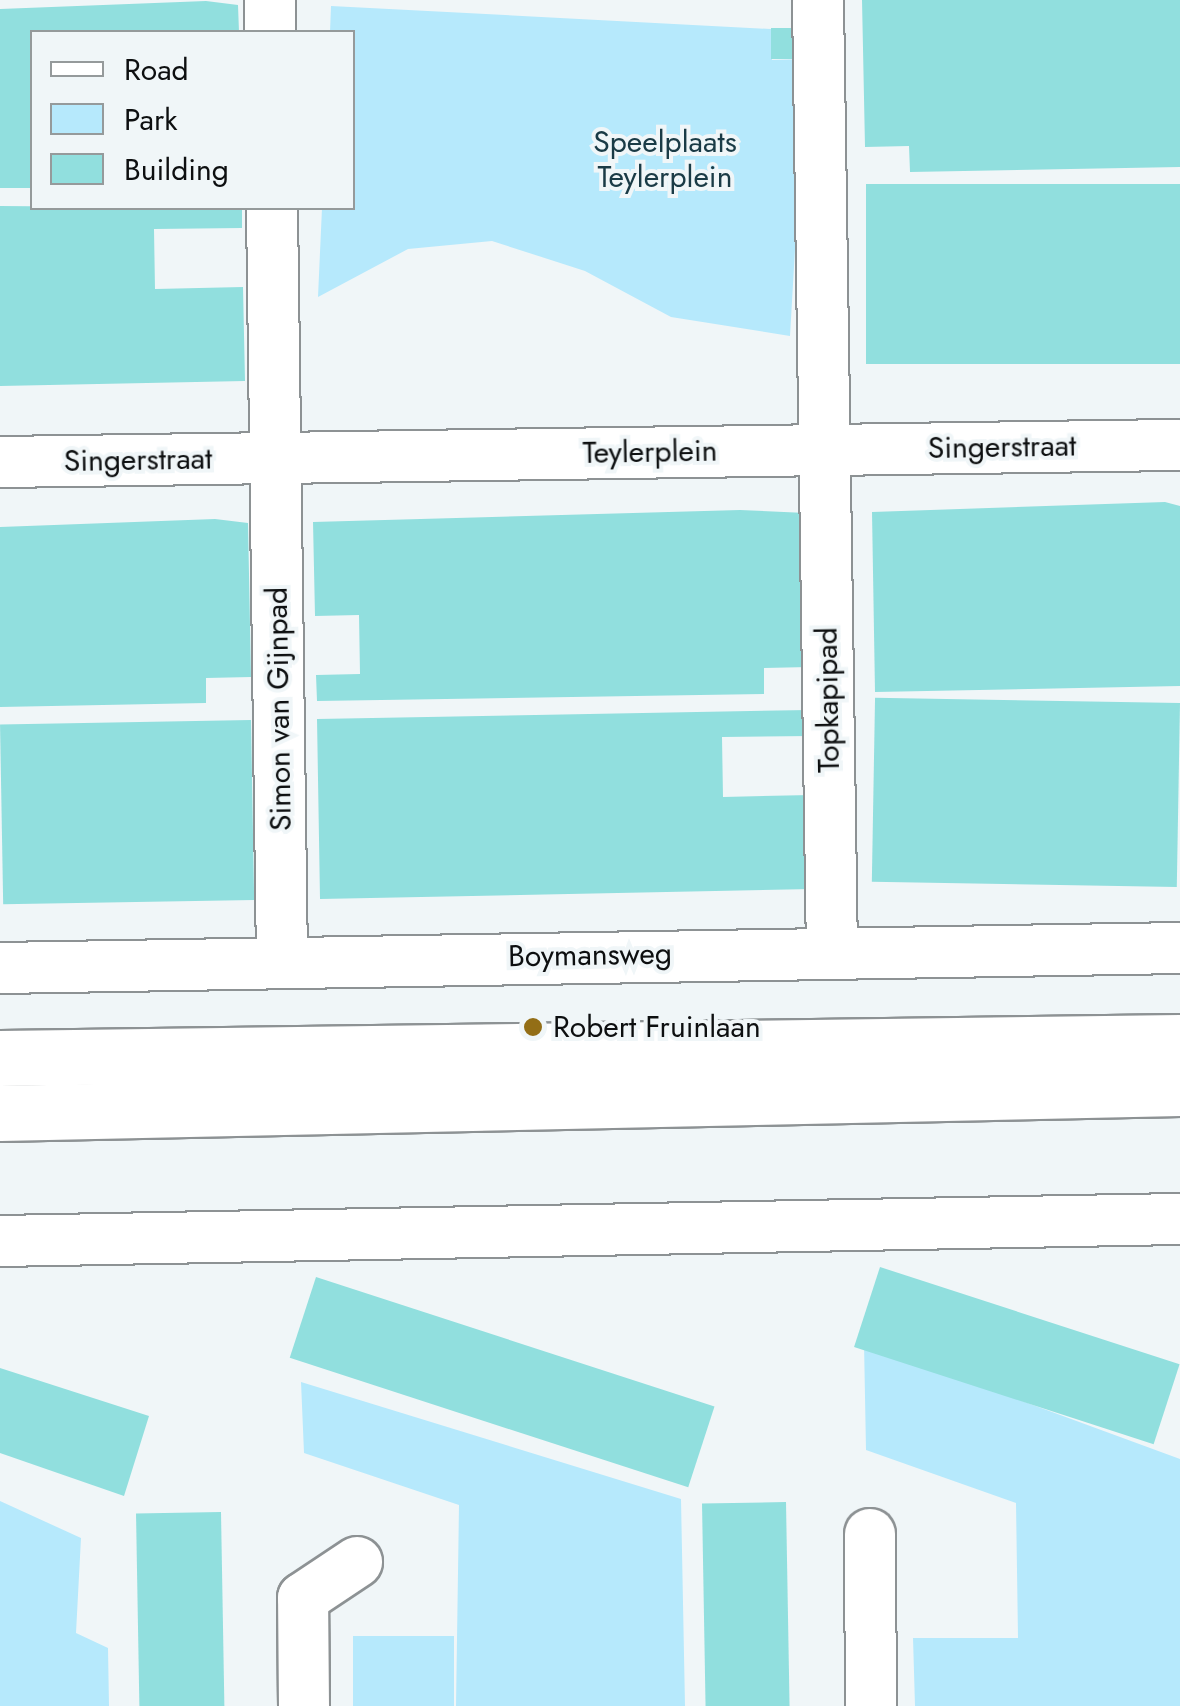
<!DOCTYPE html>
<html>
<head>
<meta charset="utf-8">
<style>
	body { margin:0 }
	#map { position:relative; width:1180px; height:1706px; overflow:hidden; background:#f0f6f8; font-family:Jost,sans-serif }
	div>[style] { position:absolute }
	[style*='--x'] { left:calc(var(--x)*1px); top:calc(var(--y)*1px); width:calc(var(--w)*1px); rotate:calc(var(--a)*1deg) }
	.green>* { inset:0; background:#b6e9fc; transform-origin:0 0 }
	.building>* { inset:0; background:#91dfde; transform-origin:0 0 }
	.roads { filter:drop-shadow(2px 0 #8d9294) drop-shadow(-2px 0 #8d9294) drop-shadow(0 2px #8d9294) drop-shadow(0 -2px #8d9294) }
	.street>* { height:50px; margin:-25px; padding:0 25px; transform-origin:25px; border-radius:25px; background:#fff }
	.secondary>* { height:55px; margin:-27.5px; padding:0 27.5px; transform-origin:27.5px; border-radius:27.5px; background:#fff }
	.dots>* { width:28px; height:28px; translate:-50% -50%; box-sizing:border-box; border:5px solid #f0f6f8; border-radius:50% }
	span { translate:-50% -50%; white-space:nowrap; text-align:center; line-height:1.15; -webkit-text-stroke:8px #f0f6f8; paint-order:stroke }
	.park-label { font-size:30px; color:#1a3b46 }
	.street-label { font-size:30px; color:#0d0f10 }
	.poi-label { font-size:30px; color:#0d0f10 }
	.left { translate:0 -50%; text-align:left }
	.legend { position:absolute; left:30px; top:30px; width:325px; height:180px; box-sizing:border-box; background:#f0f6f8; border:2px solid #959a9b; margin:0; padding:12px 18px; list-style:none; font-size:30px; color:#0d0f10 }
	.legend li { display:flex; align-items:center; gap:20px; height:50px }
	.legend b { width:50px; border:2px solid #959a9b }
</style>
</head>
<body>
<div id="map">
	<div class="green">
		<div style="clip-path:polygon(331px 6px,771px 29px,772px 60px,806px 59px,790px 336px,671px 317px,585px 271px,492px 241px,408px 249px,318px 297px,322px 208px,352px 208px,352px 32px,330px 32px)"></div>
		<div style="clip-path:polygon(864px 1343px,1180px 1459px,1180px 1706px,915px 1706px,913px 1638px,1018px 1638px,1016px 1503px,866px 1450px)"></div>
		<div style="clip-path:polygon(301px 1382px,681px 1499px,685px 1706px,456px 1706px,459px 1505px,304px 1453px)"></div>
		<div style="clip-path:polygon(0 1501px,81px 1538px,76px 1633px,108px 1648px,109px 1706px,0 1706px)"></div>
		<div style="left:353px;top:1636px;width:101px;height:70px"></div>
	</div>
	<div class="building">
		<div style="clip-path:polygon(862px 0,1180px 0,1180px 167px,910px 172px,909px 146px,865px 147px)"></div>
		<div style="clip-path:polygon(206px 1px,238px 5px,239px 32px,32px 32px,32px 188px,0 188px,0 9px)"></div>
		<div style="left:806px;top:28px;width:31px;height:35px;rotate:90deg"></div>
		<div style="left:1180px;top:184px;width:180px;height:314px;rotate:90deg"></div>
		<div style="clip-path:polygon(0 206px,242px 208px,242px 228px,154px 229px,155px 289px,243px 287px,245px 381px,0 386px)"></div>
		<div style="clip-path:polygon(1165px 502px,1180px 506px,1180px 686px,875px 692px,872px 512px)"></div>
		<div style="clip-path:polygon(740px 510px,806px 513px,809px 667px,764px 668px,764px 694px,317px 701px,316px 675px,360px 674px,359px 615px,315px 616px,313px 522px)"></div>
		<div style="clip-path:polygon(215px 519px,248px 523px,251px 677px,206px 678px,206px 703px,0 707px,0 527px)"></div>
		<div style="left:1180px;top:703px;width:184px;height:305px;rotate:91deg"></div>
		<div style="clip-path:polygon(809px 710px,810px 736px,722px 737px,723px 797px,811px 795px,812px 889px,320px 899px,317px 719px)"></div>
		<div style="left:251px;top:720px;width:180px;height:251px;rotate:89deg"></div>
		<div style="left:880px;top:1267px;width:315px;height:84px;rotate:18deg"></div>
		<div style="left:316px;top:1277px;width:419px;height:85px;rotate:18deg"></div>
		<div style="clip-path:polygon(0 1368px,149px 1416px,124px 1496px,0 1453px)"></div>
		<div style="left:786px;top:1502px;width:204px;height:84px;rotate:89deg"></div>
		<div style="left:221px;top:1512px;width:194px;height:85px;rotate:89deg"></div>
	</div>
	<div class="roads">
		<div class="street">
			<div style="--x:270;--y:0;--w:32;--a:90"></div>
			<div style="--x:818;--y:0;--w:951;--a:89.16"></div>
			<div style="--x:272;--y:208;--w:753;--a:89.24"></div>
			<div style="--x:0;--y:462;--w:1180;--a:-0.83"></div>
			<div style="--x:0;--y:968;--w:1180;--a:-0.97"></div>
			<div style="--x:0;--y:1241;--w:1180;--a:-1.07"></div>
			<div style="--x:870;--y:1534;--w:172;--a:89.7"></div>
			<div style="--x:304;--y:1706;--w:108;--a:-90.5"></div>
			<div style="--x:303;--y:1598;--w:65;--a:-33.7"></div>
		</div>
		<div class="secondary">
			<div style="--x:0;--y:1058;--w:1180;--a:-0.78"></div>
			<div style="--x:0;--y:1113;--w:1180;--a:-1.21"></div>
		</div>
	</div>
	<div class="dots">
		<div style="left:533px;top:1027px;background:#936e16"></div>
	</div>
	<div class="park-label">
		<span style="left:665px;top:159px">Speelplaats<br>Teylerplein</span>
	</div>
	<div class="street-label">
		<span style="left:1002px;top:447px;rotate:-1deg">Singerstraat</span>
		<span style="left:650px;top:452px;rotate:-1deg">Teylerplein</span>
		<span style="left:138px;top:460px;rotate:-1deg">Singerstraat</span>
		<span style="left:828px;top:700px;rotate:-91deg">Topkapipad</span>
		<span style="left:279px;top:709px;rotate:-91deg">Simon van Gijnpad</span>
		<span style="left:590px;top:955px;rotate:-1deg">Boymansweg</span>
	</div>
	<div class="poi-label">
		<span class="left" style="left:553px;top:1027px">Robert Fruinlaan</span>
	</div>
	<ul class="legend">
	<li><b style="height:12px;background:#fff"></b>Road</li>
	<li><b style="height:28px;background:#b6e9fc"></b>Park</li>
	<li><b style="height:28px;background:#91dfde"></b>Building</li>
	</ul>
</div>
</body>
</html>
